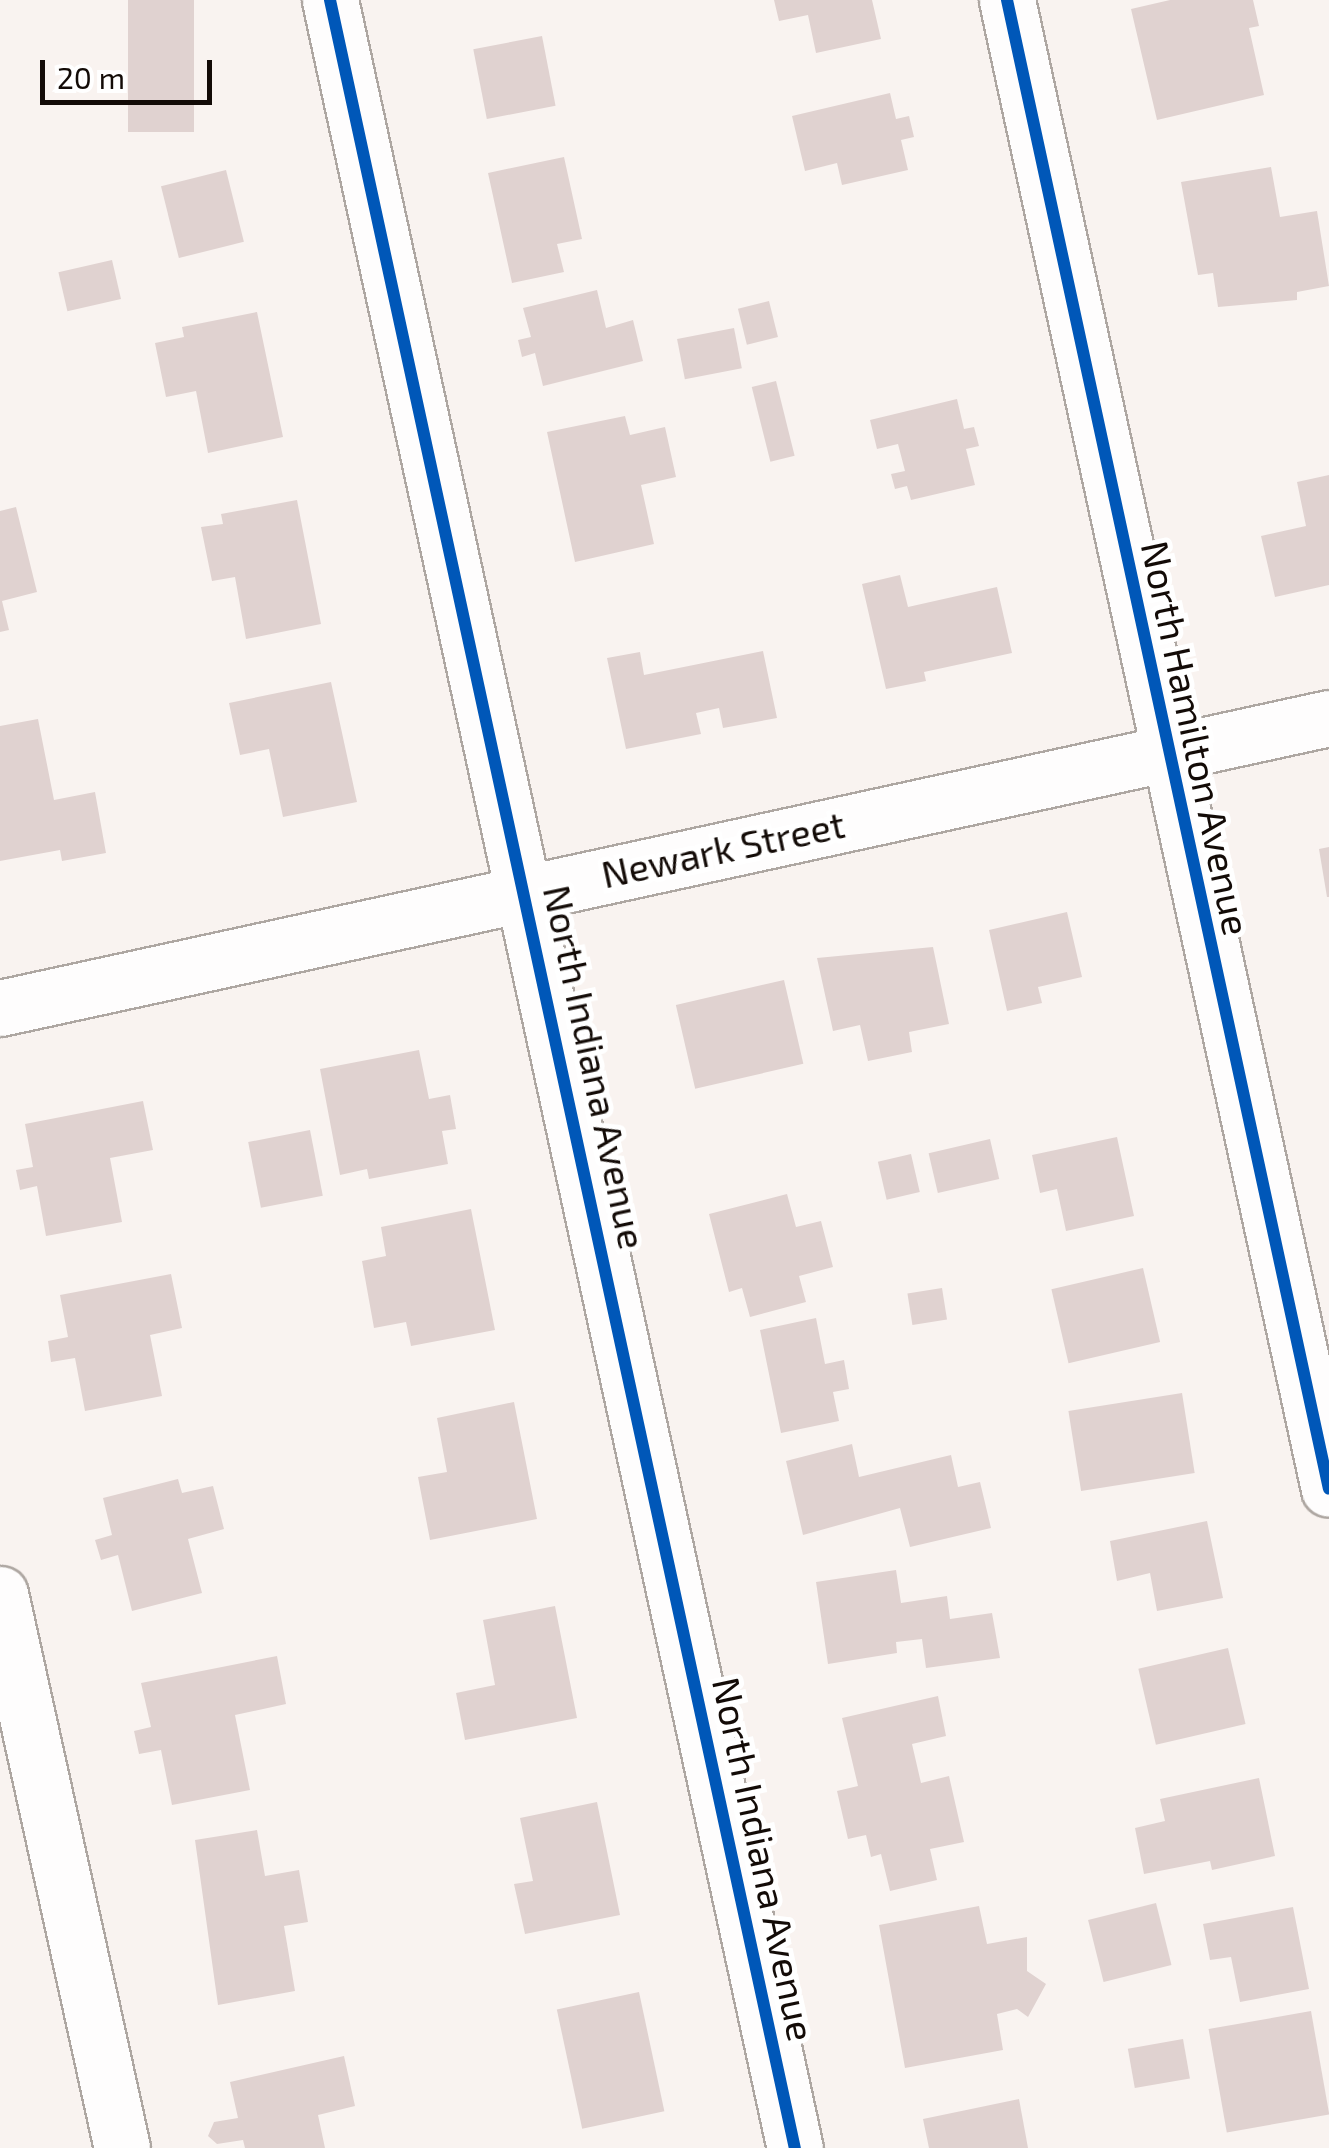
<!DOCTYPE html>
<html>
<head>
<meta charset="utf-8">
<style>
	body { margin:0 }
	#map { position:relative; width:1329px; height:2148px; overflow:hidden; background:#f9f3f0; font-family:"Exo 2",sans-serif }
	div>[style] { position:absolute }
	[style*='--x'] { left:calc(var(--x)*1px); top:calc(var(--y)*1px); width:calc(var(--w)*1px); rotate:calc(var(--a)*1deg) }
	.building>* { inset:0; background:#e0d2d0; transform-origin:0 0 }
	.roads { filter:drop-shadow(2px 0 #aea7a2) drop-shadow(-2px 0 #aea7a2) drop-shadow(0 2px #aea7a2) drop-shadow(0 -2px #aea7a2) }
	.street>* { height:55px; margin:-27.5px; padding:0 27.5px; transform-origin:27.5px; border-radius:27.5px; background:#fefdfd }
	.cycleway>* { height:12px; margin:-6px; padding:0 6px; transform-origin:6px; border-radius:6px; background:#0057b8 }
	span { translate:-50% -50%; white-space:nowrap; text-align:center; line-height:1.15; -webkit-text-stroke:10px #fff; paint-order:stroke }
	.street-label { font-size:38px; color:#130b07 }
	.scale { position:absolute; left:40px; top:60px; width:172px; height:45px; box-sizing:border-box; border:5px solid #130b07; border-top:0; padding-left:12px; font-size:30px; line-height:35px; white-space:nowrap; color:#130b07; -webkit-text-stroke:8px #fff; paint-order:stroke }
</style>
</head>
<body>
<div id="map">
	<div class="building">
		<div style="left:128px;top:0;width:66px;height:132px"></div>
		<div style="clip-path:polygon(774px 0,872px 0,881px 39px,816px 53px,808px 15px,779px 21px)"></div>
		<div style="clip-path:polygon(1170px 0,1253px 0,1259px 26px,1249px 28px,1264px 95px,1157px 120px,1131px 9px)"></div>
		<div style="left:542px;top:36px;width:71px;height:70px;rotate:79deg"></div>
		<div style="clip-path:polygon(890px 93px,896px 119px,909px 116px,914px 137px,901px 140px,908px 170px,842px 185px,837px 163px,805px 171px,792px 116px)"></div>
		<div style="clip-path:polygon(564px 157px,582px 239px,557px 244px,564px 272px,512px 283px,488px 173px)"></div>
		<div style="clip-path:polygon(1271px 167px,1280px 217px,1317px 211px,1329px 286px,1297px 292px,1297px 300px,1218px 307px,1213px 273px,1198px 275px,1181px 182px)"></div>
		<div style="left:226px;top:170px;width:74px;height:67px;rotate:76deg"></div>
		<div style="left:112px;top:260px;width:40px;height:55px;rotate:77deg"></div>
		<div style="clip-path:polygon(597px 290px,606px 328px,633px 320px,643px 361px,543px 386px,535px 353px,522px 357px,518px 340px,531px 337px,523px 308px)"></div>
		<div style="left:769px;top:301px;width:37px;height:32px;rotate:76deg"></div>
		<div style="clip-path:polygon(257px 312px,283px 437px,208px 453px,196px 391px,166px 397px,155px 343px,184px 337px,182px 327px)"></div>
		<div style="left:734px;top:328px;width:41px;height:58px;rotate:79deg"></div>
		<div style="left:776px;top:381px;width:77px;height:25px;rotate:76deg"></div>
		<div style="clip-path:polygon(957px 399px,964px 429px,974px 427px,979px 446px,966px 449px,975px 485px,911px 500px,907px 486px,895px 489px,891px 474px,905px 471px,898px 444px,877px 449px,870px 420px)"></div>
		<div style="clip-path:polygon(625px 416px,630px 435px,665px 427px,676px 477px,641px 485px,654px 544px,575px 562px,547px 432px)"></div>
		<div style="clip-path:polygon(1329px 475px,1329px 585px,1275px 597px,1261px 536px,1306px 526px,1297px 482px)"></div>
		<div style="clip-path:polygon(297px 500px,321px 624px,246px 639px,235px 577px,212px 581px,201px 527px,223px 524px,221px 514px)"></div>
		<div style="clip-path:polygon(16px 507px,37px 592px,2px 601px,9px 630px,0 632px,0 511px)"></div>
		<div style="clip-path:polygon(900px 575px,908px 607px,997px 587px,1012px 653px,924px 672px,926px 681px,886px 689px,862px 584px)"></div>
		<div style="clip-path:polygon(763px 651px,777px 718px,723px 728px,719px 708px,696px 713px,701px 734px,626px 749px,607px 658px,640px 652px,644px 675px)"></div>
		<div style="clip-path:polygon(331px 682px,357px 802px,283px 817px,269px 749px,240px 755px,229px 703px)"></div>
		<div style="clip-path:polygon(38px 719px,54px 800px,95px 792px,106px 853px,62px 861px,60px 850px,0 861px,0 726px)"></div>
		<div style="clip-path:polygon(1329px 847px,1329px 897px,1327px 897px,1319px 849px)"></div>
		<div style="clip-path:polygon(1067px 912px,1082px 977px,1038px 987px,1042px 1003px,1007px 1011px,989px 930px)"></div>
		<div style="clip-path:polygon(933px 947px,949px 1024px,909px 1032px,912px 1052px,868px 1061px,860px 1025px,833px 1031px,817px 958px)"></div>
		<div style="left:784px;top:980px;width:86px;height:111px;rotate:77deg"></div>
		<div style="clip-path:polygon(419px 1050px,429px 1099px,450px 1095px,456px 1129px,442px 1131px,448px 1164px,369px 1179px,367px 1169px,340px 1175px,320px 1069px)"></div>
		<div style="clip-path:polygon(143px 1101px,153px 1150px,110px 1158px,122px 1222px,46px 1236px,37px 1186px,20px 1190px,16px 1170px,33px 1167px,25px 1124px)"></div>
		<div style="left:310px;top:1130px;width:67px;height:63px;rotate:79deg"></div>
		<div style="clip-path:polygon(1117px 1137px,1134px 1216px,1066px 1231px,1057px 1189px,1040px 1193px,1032px 1155px)"></div>
		<div style="left:990px;top:1139px;width:41px;height:63px;rotate:77deg"></div>
		<div style="left:911px;top:1154px;width:39px;height:34px;rotate:77deg"></div>
		<div style="clip-path:polygon(787px 1194px,796px 1227px,821px 1221px,833px 1267px,799px 1276px,806px 1302px,750px 1317px,742px 1288px,729px 1292px,709px 1214px)"></div>
		<div style="clip-path:polygon(471px 1209px,495px 1330px,411px 1346px,406px 1322px,374px 1328px,362px 1261px,386px 1256px,381px 1227px)"></div>
		<div style="left:1143px;top:1268px;width:76px;height:94px;rotate:77deg"></div>
		<div style="clip-path:polygon(171px 1274px,182px 1328px,150px 1335px,162px 1396px,85px 1411px,75px 1358px,51px 1362px,48px 1341px,68px 1337px,60px 1295px)"></div>
		<div style="left:942px;top:1288px;width:32px;height:35px;rotate:81deg"></div>
		<div style="clip-path:polygon(816px 1318px,825px 1364px,844px 1360px,849px 1389px,833px 1392px,839px 1421px,781px 1433px,760px 1330px)"></div>
		<div style="left:1182px;top:1393px;width:81px;height:115px;rotate:81deg"></div>
		<div style="clip-path:polygon(514px 1402px,537px 1519px,430px 1540px,418px 1477px,447px 1472px,437px 1418px)"></div>
		<div style="clip-path:polygon(852px 1444px,859px 1477px,951px 1455px,958px 1487px,980px 1482px,991px 1528px,910px 1547px,900px 1508px,803px 1535px,786px 1461px)"></div>
		<div style="clip-path:polygon(178px 1479px,182px 1493px,213px 1486px,224px 1529px,188px 1539px,202px 1593px,132px 1611px,118px 1555px,101px 1560px,95px 1540px,112px 1535px,103px 1498px)"></div>
		<div style="clip-path:polygon(1207px 1521px,1223px 1598px,1157px 1611px,1150px 1573px,1117px 1581px,1110px 1541px)"></div>
		<div style="clip-path:polygon(896px 1570px,901px 1603px,947px 1596px,950px 1619px,992px 1613px,1000px 1658px,926px 1668px,922px 1639px,896px 1642px,897px 1653px,828px 1664px,816px 1582px)"></div>
		<div style="clip-path:polygon(555px 1606px,577px 1718px,465px 1740px,456px 1693px,495px 1685px,483px 1620px)"></div>
		<div style="left:1228px;top:1648px;width:78px;height:92px;rotate:77deg"></div>
		<div style="clip-path:polygon(277px 1656px,286px 1704px,235px 1715px,250px 1790px,172px 1805px,161px 1750px,139px 1754px,134px 1731px,151px 1727px,141px 1683px)"></div>
		<div style="clip-path:polygon(938px 1696px,946px 1736px,912px 1744px,921px 1783px,949px 1776px,964px 1842px,930px 1849px,937px 1880px,890px 1891px,881px 1854px,871px 1857px,866px 1835px,848px 1839px,837px 1791px,858px 1786px,842px 1718px)"></div>
		<div style="clip-path:polygon(1259px 1778px,1275px 1856px,1212px 1870px,1210px 1861px,1144px 1874px,1135px 1828px,1165px 1821px,1160px 1799px)"></div>
		<div style="clip-path:polygon(597px 1802px,620px 1915px,525px 1934px,514px 1884px,533px 1881px,520px 1818px)"></div>
		<div style="clip-path:polygon(257px 1830px,265px 1876px,299px 1870px,308px 1922px,284px 1926px,295px 1991px,218px 2005px,195px 1840px)"></div>
		<div style="left:1156px;top:1903px;width:64px;height:70px;rotate:76deg"></div>
		<div style="clip-path:polygon(979px 1906px,987px 1944px,1027px 1937px,1027px 1971px,1046px 1984px,1028px 2017px,1017px 2009px,997px 2014px,1003px 2050px,905px 2068px,879px 1925px)"></div>
		<div style="clip-path:polygon(1293px 1907px,1309px 1989px,1240px 2002px,1231px 1957px,1210px 1960px,1203px 1924px)"></div>
		<div style="left:639px;top:1992px;width:122px;height:84px;rotate:78deg"></div>
		<div style="left:1311px;top:2011px;width:105px;height:104px;rotate:80deg"></div>
		<div style="left:1183px;top:2039px;width:40px;height:56px;rotate:80deg"></div>
		<div style="clip-path:polygon(344px 2056px,355px 2106px,318px 2115px,325px 2148px,245px 2148px,243px 2140px,217px 2144px,208px 2136px,214px 2122px,238px 2118px,230px 2082px)"></div>
		<div style="clip-path:polygon(1019px 2099px,1028px 2148px,929px 2148px,923px 2119px)"></div>
	</div>
	<div class="roads">
		<div class="street">
			<div style="--x:330;--y:0;--w:2198;--a:77.79"></div>
			<div style="--x:1007;--y:0;--w:1523;--a:77.8"></div>
			<div style="--x:0;--y:1008;--w:1360;--a:-12.31"></div>
			<div style="--x:0;--y:1594;--w:567;--a:77.58"></div>
		</div>
	</div>
	<div class="cycleway">
		<div style="--x:330;--y:0;--w:2198;--a:77.79"></div>
		<div style="--x:1007;--y:0;--w:1523;--a:77.8"></div>
	</div>
	<div class="street-label">
		<span style="left:1196px;top:738px;rotate:78deg">North Hamilton Avenue</span>
		<span style="left:723px;top:849px;rotate:-12deg">Newark Street</span>
		<span style="left:595px;top:1067px;rotate:78deg">North Indiana Avenue</span>
		<span style="left:764px;top:1859px;rotate:78deg">North Indiana Avenue</span>
	</div>
	<div class="scale">20 m</div>
</div>
</body>
</html>
